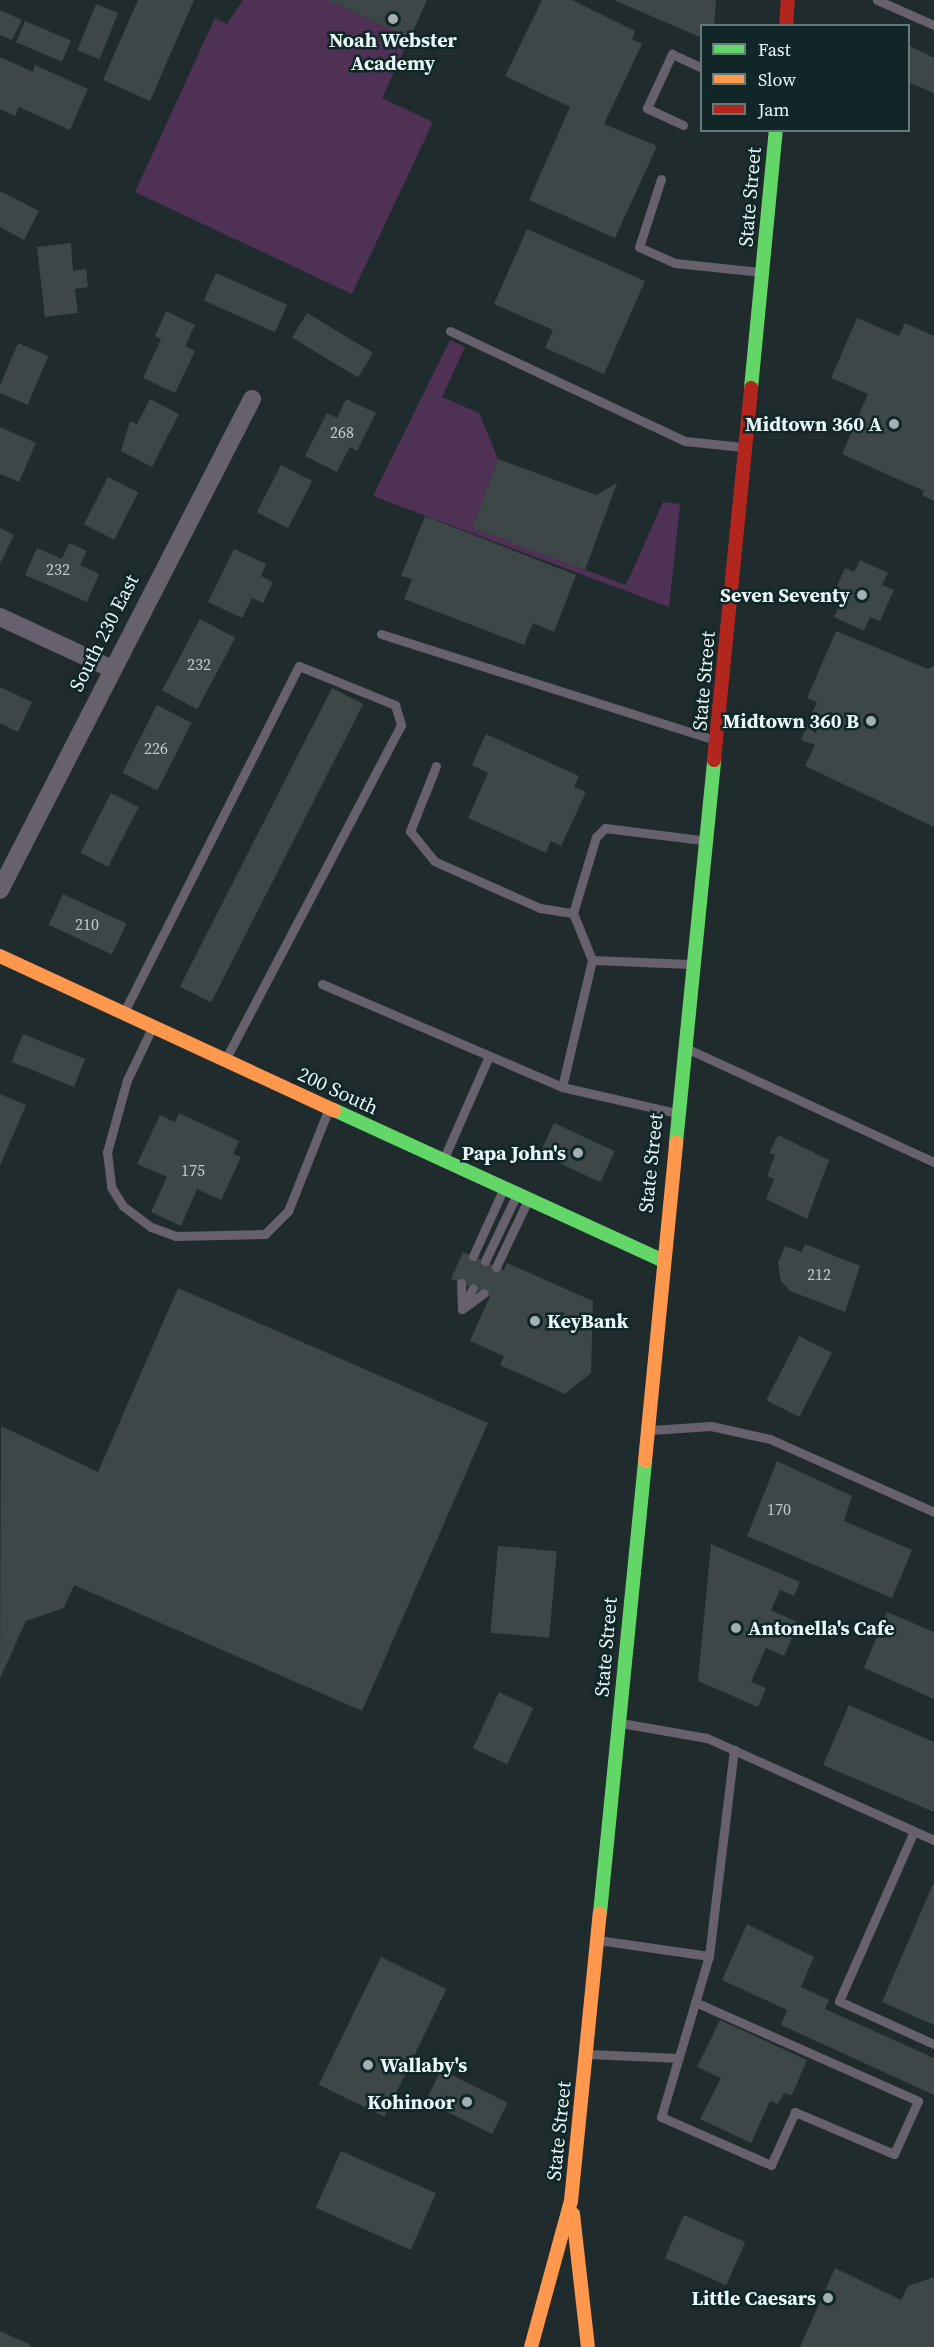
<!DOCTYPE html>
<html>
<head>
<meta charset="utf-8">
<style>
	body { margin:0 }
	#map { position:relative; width:934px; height:2347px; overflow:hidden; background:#1f2b2c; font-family:"Source Serif 4",serif }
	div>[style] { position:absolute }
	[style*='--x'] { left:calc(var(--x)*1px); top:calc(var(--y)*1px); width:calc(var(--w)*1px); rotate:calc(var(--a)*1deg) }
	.green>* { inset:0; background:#4f3156 }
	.building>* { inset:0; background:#3d4748; transform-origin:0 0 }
	.lane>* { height:9px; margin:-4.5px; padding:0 4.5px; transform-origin:4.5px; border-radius:4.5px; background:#66616c }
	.street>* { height:18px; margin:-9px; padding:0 9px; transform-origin:9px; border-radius:9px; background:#66616c }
	.fast>* { height:14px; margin:-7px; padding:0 7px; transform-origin:7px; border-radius:7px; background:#63d668 }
	.slow>* { height:14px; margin:-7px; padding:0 7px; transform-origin:7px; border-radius:7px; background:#ff974d }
	.jam>* { height:14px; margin:-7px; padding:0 7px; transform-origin:7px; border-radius:7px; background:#b3261e }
	.dots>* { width:16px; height:16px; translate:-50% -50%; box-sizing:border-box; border:3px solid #102627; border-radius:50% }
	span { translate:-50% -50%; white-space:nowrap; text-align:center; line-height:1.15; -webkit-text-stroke:5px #102627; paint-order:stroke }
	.number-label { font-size:16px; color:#bfcbcc }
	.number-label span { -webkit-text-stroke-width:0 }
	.poi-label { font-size:20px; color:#eaf7f8; font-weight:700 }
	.right { translate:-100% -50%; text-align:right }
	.left { translate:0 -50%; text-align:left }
	.street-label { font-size:20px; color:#eaf7f8 }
	.legend { position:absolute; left:700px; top:24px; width:210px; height:108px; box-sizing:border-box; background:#102627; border:2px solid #677a7b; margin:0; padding:8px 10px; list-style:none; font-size:18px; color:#eaf7f8 }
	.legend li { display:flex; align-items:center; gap:12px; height:30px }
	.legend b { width:30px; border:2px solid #677a7b }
</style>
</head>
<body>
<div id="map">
	<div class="green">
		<div style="clip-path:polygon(243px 0,327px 0,410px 38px,382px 98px,433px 122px,352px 294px,135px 192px,215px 18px,227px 24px)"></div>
		<div style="clip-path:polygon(450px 340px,465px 347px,442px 397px,479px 413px,498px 459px,472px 528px,626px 585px,663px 502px,680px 504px,669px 607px,373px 496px)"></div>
	</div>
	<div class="building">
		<div style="clip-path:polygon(138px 0,194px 0,150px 101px,103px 80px)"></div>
		<div style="clip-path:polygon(327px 0,427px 0,410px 38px)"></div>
		<div style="clip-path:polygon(542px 0,572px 0,635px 31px,632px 39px,642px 44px,604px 124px,657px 146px,615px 238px,529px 200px,570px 107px,505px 76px)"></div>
		<div style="clip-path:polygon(614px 0,716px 0,714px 26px,702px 26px,702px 38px)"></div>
		<div style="left:96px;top:4px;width:24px;height:50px;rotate:22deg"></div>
		<div style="clip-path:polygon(0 10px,22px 20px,12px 40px,0 35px)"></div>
		<div style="left:25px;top:21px;width:50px;height:23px;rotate:23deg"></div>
		<div style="clip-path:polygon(908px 45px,934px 58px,934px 93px,908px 82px)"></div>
		<div style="clip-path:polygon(0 57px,33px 72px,35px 65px,88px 89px,70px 130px,19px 107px,15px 116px,0 109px)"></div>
		<div style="clip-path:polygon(0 191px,39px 211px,24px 240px,0 227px)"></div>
		<div style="clip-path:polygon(527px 229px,645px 281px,604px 374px,545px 348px,553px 330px,494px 304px)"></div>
		<div style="clip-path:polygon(71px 243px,73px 271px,86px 269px,88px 287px,75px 289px,78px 313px,45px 317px,37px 247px)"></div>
		<div style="left:216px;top:273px;width:78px;height:30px;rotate:24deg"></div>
		<div style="clip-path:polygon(166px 311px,195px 325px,185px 346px,195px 351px,175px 393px,143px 378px,161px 339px,155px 336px)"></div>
		<div style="left:307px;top:313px;width:77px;height:29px;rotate:31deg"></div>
		<div style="clip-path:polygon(857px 318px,899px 336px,905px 323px,934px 336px,934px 501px,922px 495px,924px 491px,842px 454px,868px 394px,831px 378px)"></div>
		<div style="left:18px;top:343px;width:33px;height:53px;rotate:23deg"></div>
		<div style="clip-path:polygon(150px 399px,179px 414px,152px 467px,121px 451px,130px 421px,137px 424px)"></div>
		<div style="clip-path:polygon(346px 399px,376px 413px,357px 451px,350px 447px,337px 472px,305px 456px,327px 413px,337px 418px)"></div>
		<div style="clip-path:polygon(0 427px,36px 443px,19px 482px,0 474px)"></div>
		<div style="clip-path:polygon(498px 459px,596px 495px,617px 483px,585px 570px,472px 528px)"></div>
		<div style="left:281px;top:465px;width:35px;height:53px;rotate:27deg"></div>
		<div style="left:108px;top:477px;width:34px;height:53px;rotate:27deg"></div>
		<div style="clip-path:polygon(425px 516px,576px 575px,554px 632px,533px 623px,524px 645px,404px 599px,412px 579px,401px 576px)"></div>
		<div style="clip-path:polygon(0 528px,14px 535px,0 564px)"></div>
		<div style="clip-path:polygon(69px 543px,87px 551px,80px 565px,99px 574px,87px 602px,25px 575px,37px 548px,62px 559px)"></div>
		<div style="clip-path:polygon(234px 549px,266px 564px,261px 576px,273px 582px,263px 603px,252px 598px,242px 618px,208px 602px)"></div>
		<div style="clip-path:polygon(860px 560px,888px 573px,882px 585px,894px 590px,880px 621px,870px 617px,864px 631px,834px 617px,840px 604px,831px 600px,845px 568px,854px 572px)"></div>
		<div style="left:200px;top:619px;width:40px;height:81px;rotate:28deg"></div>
		<div style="clip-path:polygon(836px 631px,928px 669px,934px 666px,934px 827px,805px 766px,815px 745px,801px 740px,817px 702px,807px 698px)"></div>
		<div style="clip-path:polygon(0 687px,32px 702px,18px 732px,0 723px)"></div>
		<div style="left:332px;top:688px;width:35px;height:335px;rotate:27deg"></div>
		<div style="left:157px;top:705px;width:39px;height:76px;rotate:27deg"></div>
		<div style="clip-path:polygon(486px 734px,579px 776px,574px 787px,586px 792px,561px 846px,551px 841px,546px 853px,468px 818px,488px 773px,472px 765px)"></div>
		<div style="left:111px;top:793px;width:31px;height:67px;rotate:27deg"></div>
		<div style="left:63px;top:894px;width:70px;height:34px;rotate:25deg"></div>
		<div style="left:23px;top:1034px;width:67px;height:30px;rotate:22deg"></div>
		<div style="clip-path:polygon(0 1094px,26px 1105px,0 1166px)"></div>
		<div style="clip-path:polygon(179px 1113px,239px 1141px,233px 1154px,241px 1157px,221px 1200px,197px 1189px,181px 1226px,151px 1212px,167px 1177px,137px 1164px,160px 1115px,175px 1122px)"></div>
		<div style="left:554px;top:1123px;width:67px;height:34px;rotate:25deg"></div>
		<div style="clip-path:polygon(778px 1135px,829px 1160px,807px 1219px,766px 1199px,774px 1179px,767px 1176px,775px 1155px,769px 1153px)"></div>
		<div style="clip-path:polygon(805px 1244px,860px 1266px,845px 1312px,790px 1291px,781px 1281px,778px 1263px,785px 1246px,802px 1252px)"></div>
		<div style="clip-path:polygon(463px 1252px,504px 1270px,507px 1263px,593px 1301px,591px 1373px,565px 1394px,500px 1365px,504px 1356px,470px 1341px,490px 1296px,451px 1279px)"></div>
		<div style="clip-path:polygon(178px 1288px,488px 1423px,362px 1711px,74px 1585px,64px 1608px,26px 1621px,0 1678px,1px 1426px,98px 1472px)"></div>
		<div style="left:799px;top:1336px;width:37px;height:72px;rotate:27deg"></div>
		<div style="clip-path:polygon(777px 1461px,852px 1496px,844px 1521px,912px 1550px,892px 1598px,747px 1536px)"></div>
		<div style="clip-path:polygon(711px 1544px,800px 1582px,794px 1596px,780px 1590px,771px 1610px,799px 1623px,784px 1656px,766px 1648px,751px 1682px,766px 1688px,758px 1707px,698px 1681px)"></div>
		<div style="left:498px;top:1546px;width:59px;height:87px;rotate:5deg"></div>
		<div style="clip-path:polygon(887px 1612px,934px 1632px,934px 1699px,864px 1668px)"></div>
		<div style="left:499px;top:1692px;width:38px;height:62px;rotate:25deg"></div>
		<div style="clip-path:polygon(849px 1705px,934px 1742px,934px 1812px,823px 1765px)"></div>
		<div style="clip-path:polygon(934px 1882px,934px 2025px,882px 2002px)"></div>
		<div style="clip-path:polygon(747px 1924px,814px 1957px,801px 1987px,829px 2000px,825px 2009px,934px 2058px,934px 2095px,781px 2025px,787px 2010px,722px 1980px)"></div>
		<div style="left:381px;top:1957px;width:73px;height:142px;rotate:26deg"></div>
		<div style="clip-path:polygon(720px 2020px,807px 2060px,792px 2095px,784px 2093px,778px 2104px,770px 2101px,751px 2143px,700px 2119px,721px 2078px,697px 2067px)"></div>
		<div style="left:441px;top:2070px;width:74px;height:35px;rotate:26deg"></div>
		<div style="left:341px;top:2151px;width:104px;height:62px;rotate:24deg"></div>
		<div style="left:684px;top:2215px;width:67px;height:47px;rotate:24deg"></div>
		<div style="clip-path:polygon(835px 2268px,901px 2300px,908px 2286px,934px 2277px,934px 2347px,800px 2347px)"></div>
		<div style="clip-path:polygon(0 2331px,31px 2345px,30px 2347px,0 2347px)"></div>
	</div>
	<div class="lane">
		<div style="--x:877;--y:0;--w:62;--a:23.7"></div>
		<div style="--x:683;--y:125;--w:40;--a:-155"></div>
		<div style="--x:647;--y:108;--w:60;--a:-65.2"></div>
		<div style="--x:672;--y:54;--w:33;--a:25"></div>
		<div style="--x:661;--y:179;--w:71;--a:107.9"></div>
		<div style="--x:639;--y:247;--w:39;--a:24"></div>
		<div style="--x:675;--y:263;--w:85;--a:6"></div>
		<div style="--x:450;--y:331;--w:259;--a:25.1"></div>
		<div style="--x:685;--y:441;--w:58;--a:5.9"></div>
		<div style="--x:381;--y:634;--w:348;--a:17.6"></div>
		<div style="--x:436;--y:766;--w:70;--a:111.8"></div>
		<div style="--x:410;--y:831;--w:38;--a:51"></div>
		<div style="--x:434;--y:861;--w:116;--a:23.9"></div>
		<div style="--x:540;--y:908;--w:33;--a:9"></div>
		<div style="--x:592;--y:960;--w:51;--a:-112"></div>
		<div style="--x:573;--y:913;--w:79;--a:-73.2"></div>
		<div style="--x:596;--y:837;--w:13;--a:-45"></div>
		<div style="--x:605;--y:828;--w:98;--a:7.1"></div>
		<div style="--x:322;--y:984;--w:261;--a:23.2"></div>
		<div style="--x:562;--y:1087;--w:117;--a:12.8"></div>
		<div style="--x:124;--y:1012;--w:388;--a:-63.2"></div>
		<div style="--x:299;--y:666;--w:104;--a:22.1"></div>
		<div style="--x:395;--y:705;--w:21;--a:73"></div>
		<div style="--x:401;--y:725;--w:376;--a:117.7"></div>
		<div style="--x:152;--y:1028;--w:58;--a:115.7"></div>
		<div style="--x:127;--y:1080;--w:75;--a:105.5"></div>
		<div style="--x:107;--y:1152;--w:35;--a:83"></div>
		<div style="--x:111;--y:1187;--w:22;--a:58"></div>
		<div style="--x:123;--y:1206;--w:35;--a:37"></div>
		<div style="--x:151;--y:1227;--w:27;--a:20"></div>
		<div style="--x:176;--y:1236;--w:89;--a:-1.3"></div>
		<div style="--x:265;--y:1234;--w:33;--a:-45"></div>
		<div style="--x:288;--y:1211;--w:111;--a:-68.3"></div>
		<div style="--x:688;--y:1049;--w:271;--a:24.7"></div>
		<div style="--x:562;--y:1087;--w:130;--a:-76.7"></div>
		<div style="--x:592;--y:960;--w:98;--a:2.3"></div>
		<div style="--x:444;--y:1158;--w:111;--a:-66.2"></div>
		<div style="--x:473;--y:1256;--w:72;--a:-65.6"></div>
		<div style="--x:485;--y:1261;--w:72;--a:-64.5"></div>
		<div style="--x:496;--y:1267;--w:72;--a:-64.5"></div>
		<div style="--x:461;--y:1283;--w:26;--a:88"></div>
		<div style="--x:463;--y:1307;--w:21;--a:-62"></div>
		<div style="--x:462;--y:1309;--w:27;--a:-36"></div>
		<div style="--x:651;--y:1430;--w:60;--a:-3.8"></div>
		<div style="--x:711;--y:1426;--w:60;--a:12.4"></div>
		<div style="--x:770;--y:1439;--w:180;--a:24"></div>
		<div style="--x:621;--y:1723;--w:87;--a:9.9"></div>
		<div style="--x:707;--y:1738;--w:249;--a:24.2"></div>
		<div style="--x:914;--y:1831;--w:186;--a:113.8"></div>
		<div style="--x:839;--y:2001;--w:104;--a:24.4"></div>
		<div style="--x:598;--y:1940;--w:112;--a:8.2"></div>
		<div style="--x:709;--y:1956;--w:208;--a:-83.1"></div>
		<div style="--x:695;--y:2002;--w:244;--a:23.9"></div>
		<div style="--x:918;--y:2101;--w:58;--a:114.4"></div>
		<div style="--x:894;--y:2154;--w:108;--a:-157"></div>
		<div style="--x:795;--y:2112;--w:58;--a:114.4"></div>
		<div style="--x:771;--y:2165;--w:120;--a:-156.4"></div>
		<div style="--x:661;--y:2117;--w:168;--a:-73.4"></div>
		<div style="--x:588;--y:2054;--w:91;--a:2.5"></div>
	</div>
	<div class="street">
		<div style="--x:0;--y:617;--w:121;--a:24.9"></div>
		<div style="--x:0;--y:890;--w:552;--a:-62.83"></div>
	</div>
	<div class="fast">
		<div style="--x:751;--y:388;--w:259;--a:-84.5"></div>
		<div style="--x:334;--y:1110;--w:360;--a:24.6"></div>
		<div style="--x:676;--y:1143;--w:385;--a:-84.3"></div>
		<div style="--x:600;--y:1913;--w:454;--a:-84.3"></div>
	</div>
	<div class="slow">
		<div style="--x:0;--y:956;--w:368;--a:24.8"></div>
		<div style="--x:645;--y:1461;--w:320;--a:-84.4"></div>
		<div style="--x:573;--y:2214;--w:134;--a:83.6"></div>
		<div style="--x:531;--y:2347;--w:151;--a:-74.7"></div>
		<div style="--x:571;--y:2201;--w:289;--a:-84.3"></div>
	</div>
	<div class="jam">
		<div style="--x:786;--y:26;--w:26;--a:-86"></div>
		<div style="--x:714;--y:760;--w:374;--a:-84.3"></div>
	</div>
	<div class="dots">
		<div style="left:393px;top:19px;background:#a3b0b1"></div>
		<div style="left:894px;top:424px;background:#a3b0b1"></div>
		<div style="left:862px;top:595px;background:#a3b0b1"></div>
		<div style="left:871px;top:721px;background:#a3b0b1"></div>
		<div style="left:578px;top:1153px;background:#a3b0b1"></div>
		<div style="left:535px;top:1321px;background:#a3b0b1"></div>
		<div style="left:736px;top:1628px;background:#a3b0b1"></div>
		<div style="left:368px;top:2065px;background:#a3b0b1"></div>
		<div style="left:467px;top:2102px;background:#a3b0b1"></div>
		<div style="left:828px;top:2298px;background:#a3b0b1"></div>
	</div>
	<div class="number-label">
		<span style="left:342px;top:432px">268</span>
		<span style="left:58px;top:569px">232</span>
		<span style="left:199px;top:664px">232</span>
		<span style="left:156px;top:748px">226</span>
		<span style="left:87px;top:924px">210</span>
		<span style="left:193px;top:1170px">175</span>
		<span style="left:819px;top:1274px">212</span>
		<span style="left:779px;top:1509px">170</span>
	</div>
	<div class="poi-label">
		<span style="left:393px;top:52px">Noah Webster<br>Academy</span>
		<span class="right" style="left:882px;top:424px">Midtown 360 A</span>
		<span class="right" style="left:850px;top:595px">Seven Seventy</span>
		<span class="right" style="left:859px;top:721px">Midtown 360 B</span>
		<span class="right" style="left:566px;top:1153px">Papa John's</span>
		<span class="left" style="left:547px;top:1321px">KeyBank</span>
		<span class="left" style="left:748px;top:1628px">Antonella's Cafe</span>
		<span class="left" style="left:380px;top:2065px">Wallaby's</span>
		<span class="right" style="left:455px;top:2102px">Kohinoor</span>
		<span class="right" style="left:816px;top:2298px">Little Caesars</span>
	</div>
	<div class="street-label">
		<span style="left:750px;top:197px;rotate:-85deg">State Street</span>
		<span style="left:104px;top:633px;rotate:-63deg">South 230 East</span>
		<span style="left:704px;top:681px;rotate:-85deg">State Street</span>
		<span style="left:338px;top:1091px;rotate:25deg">200 South</span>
		<span style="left:651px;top:1163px;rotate:-84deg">State Street</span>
		<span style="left:606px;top:1647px;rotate:-85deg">State Street</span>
		<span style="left:559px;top:2131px;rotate:-84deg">State Street</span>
	</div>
	<ul class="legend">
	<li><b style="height:8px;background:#63d668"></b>Fast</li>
	<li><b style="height:8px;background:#ff974d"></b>Slow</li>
	<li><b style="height:8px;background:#b3261e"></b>Jam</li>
	</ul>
</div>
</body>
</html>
